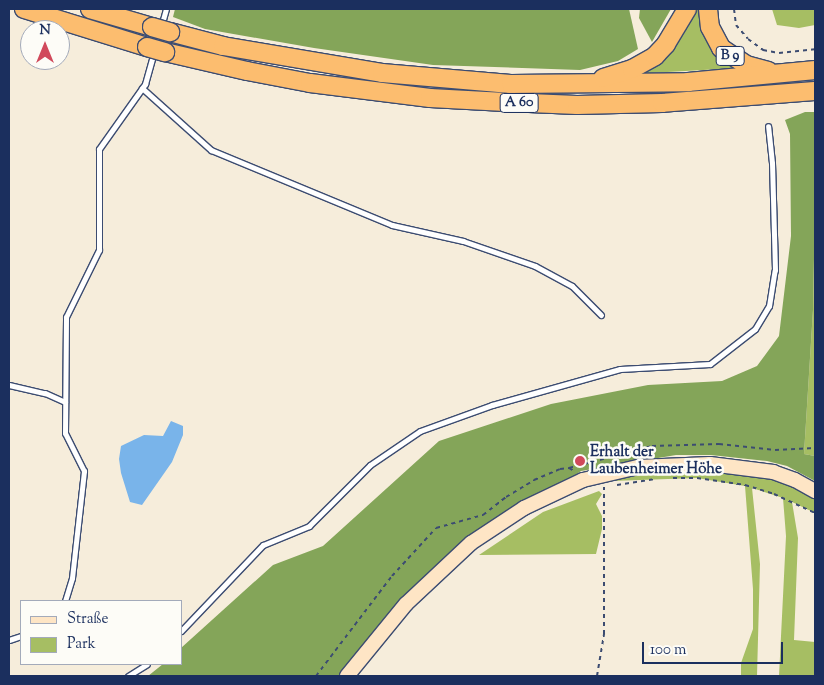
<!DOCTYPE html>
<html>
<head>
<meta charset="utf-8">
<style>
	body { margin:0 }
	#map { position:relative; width:824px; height:685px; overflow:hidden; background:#f6eddb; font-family:"Sorts Mill Goudy",serif }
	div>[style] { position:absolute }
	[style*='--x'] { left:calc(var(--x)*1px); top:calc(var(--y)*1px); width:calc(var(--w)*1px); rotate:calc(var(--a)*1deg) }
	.green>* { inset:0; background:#a6be63 }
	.forest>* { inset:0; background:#84a559 }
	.water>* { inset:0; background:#79b4ea }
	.path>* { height:2px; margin-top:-1px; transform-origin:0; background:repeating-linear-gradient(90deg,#3c4c71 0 4px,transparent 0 8px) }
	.roads { filter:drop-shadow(1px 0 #3c4c71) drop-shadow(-1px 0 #3c4c71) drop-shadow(0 1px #3c4c71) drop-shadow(0 -1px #3c4c71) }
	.lane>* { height:5px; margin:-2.5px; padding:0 2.5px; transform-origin:2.5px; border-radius:2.5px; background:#fff }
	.secondary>* { height:14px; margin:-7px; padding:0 7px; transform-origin:7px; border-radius:7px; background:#fee5c5 }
	.highway>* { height:18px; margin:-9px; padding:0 9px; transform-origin:9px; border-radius:9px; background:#fcbd6f }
	.bridges { filter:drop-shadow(1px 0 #3c4c71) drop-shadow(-1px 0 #3c4c71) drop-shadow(0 1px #3c4c71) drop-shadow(0 -1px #3c4c71) }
	.highway-bridge>* { height:18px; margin:-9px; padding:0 9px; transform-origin:9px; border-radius:9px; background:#fcbd6f }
	.dots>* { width:14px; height:14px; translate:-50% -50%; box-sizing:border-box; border:2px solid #fdfcf7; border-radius:50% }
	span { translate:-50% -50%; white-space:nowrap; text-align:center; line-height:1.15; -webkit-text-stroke:5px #fdfcf7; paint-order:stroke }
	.shield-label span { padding:1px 4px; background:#fdfcf7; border:1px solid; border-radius:4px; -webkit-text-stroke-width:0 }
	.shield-label { font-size:14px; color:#1b2f5e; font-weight:700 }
	.poi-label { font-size:15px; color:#1b2f5e; font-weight:700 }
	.left { translate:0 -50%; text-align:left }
	.frame { position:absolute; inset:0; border:10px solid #1b2f5e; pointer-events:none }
	.legend { position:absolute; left:20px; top:600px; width:162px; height:65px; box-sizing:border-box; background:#fdfcf7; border:1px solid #a3aaba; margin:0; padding:6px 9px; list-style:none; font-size:15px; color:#1b2f5e }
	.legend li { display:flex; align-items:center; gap:10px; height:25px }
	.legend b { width:25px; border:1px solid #a3aaba }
	.north { position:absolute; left:20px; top:20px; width:50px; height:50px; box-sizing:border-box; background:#fdfcf7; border:1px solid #a3aaba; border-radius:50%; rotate:0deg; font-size:14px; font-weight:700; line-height:20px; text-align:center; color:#1b2f5e }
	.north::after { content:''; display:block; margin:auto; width:18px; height:22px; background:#d1495b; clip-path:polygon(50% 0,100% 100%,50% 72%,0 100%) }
	.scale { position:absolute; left:642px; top:642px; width:141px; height:22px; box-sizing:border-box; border:2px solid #1b2f5e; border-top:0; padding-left:6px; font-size:15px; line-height:18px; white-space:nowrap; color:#1b2f5e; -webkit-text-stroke:4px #fdfcf7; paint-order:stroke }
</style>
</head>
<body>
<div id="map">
	<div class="green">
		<div style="clip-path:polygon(692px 9px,703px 9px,739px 68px,632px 74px)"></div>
		<div style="clip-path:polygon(772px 9px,815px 9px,815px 25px,799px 28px,777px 25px)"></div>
		<div style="clip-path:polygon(815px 208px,815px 456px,804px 454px,813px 310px)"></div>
		<div style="clip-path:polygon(691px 468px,764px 475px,792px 485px,815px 499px,815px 513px,792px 502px,798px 538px,794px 640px,815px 642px,815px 676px,779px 676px,786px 536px,783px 498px,752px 488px,760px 564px,757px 676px,741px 676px,741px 663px,753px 629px,753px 589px,745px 486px,697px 478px,611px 481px,655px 471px)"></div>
		<div style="clip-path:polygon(599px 491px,602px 494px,596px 504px,602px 516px,602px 529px,596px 554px,479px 555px,543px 512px)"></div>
	</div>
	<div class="forest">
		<div style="clip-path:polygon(175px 9px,629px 9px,638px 49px,618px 61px,580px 70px,433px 65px,314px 48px,205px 29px,173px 17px)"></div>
		<div style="clip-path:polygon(640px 9px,671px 9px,652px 42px,639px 18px)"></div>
		<div style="clip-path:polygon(805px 112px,815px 112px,815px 208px,813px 310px,804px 454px,815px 456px,815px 481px,787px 466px,767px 461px,711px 455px,676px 455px,581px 471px,409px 594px,340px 676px,148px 676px,163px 664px,181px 664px,181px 648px,273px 565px,323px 546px,439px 441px,551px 404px,648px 385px,722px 381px,757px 366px,779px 336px,791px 236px,790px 134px,785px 120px)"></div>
	</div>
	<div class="water">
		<div style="clip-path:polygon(171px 421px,183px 426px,183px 435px,172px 462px,142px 505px,130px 502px,121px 473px,119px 459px,121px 446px,144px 435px,163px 436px)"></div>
	</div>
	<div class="path">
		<div style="--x:734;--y:9;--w:16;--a:83"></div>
		<div style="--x:736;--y:25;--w:18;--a:49"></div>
		<div style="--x:748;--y:39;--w:19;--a:36"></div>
		<div style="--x:763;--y:50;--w:16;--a:11"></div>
		<div style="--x:779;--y:53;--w:36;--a:-6"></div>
		<div style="--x:569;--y:468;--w:86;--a:-14.8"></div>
		<div style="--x:652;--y:446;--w:67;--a:-1.7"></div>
		<div style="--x:719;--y:444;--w:56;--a:6.1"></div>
		<div style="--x:775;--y:450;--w:40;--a:-2.9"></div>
		<div style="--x:673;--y:478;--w:24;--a:0"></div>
		<div style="--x:697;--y:478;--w:49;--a:8.3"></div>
		<div style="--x:745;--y:485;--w:30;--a:17"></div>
		<div style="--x:774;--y:494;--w:45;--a:24.9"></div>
		<div style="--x:617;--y:485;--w:37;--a:-9"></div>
		<div style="--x:316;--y:676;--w:126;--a:-52.8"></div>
		<div style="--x:392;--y:576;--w:65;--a:-47.5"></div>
		<div style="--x:436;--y:528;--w:49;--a:-15.5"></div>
		<div style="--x:483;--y:515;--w:29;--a:-38"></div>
		<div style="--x:506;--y:497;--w:33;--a:-31"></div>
		<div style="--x:534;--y:480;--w:28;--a:-23"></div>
		<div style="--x:560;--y:469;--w:9;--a:-6"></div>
		<div style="--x:569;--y:468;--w:6;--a:31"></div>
		<div style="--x:597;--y:676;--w:43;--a:-80.5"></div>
		<div style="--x:604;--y:634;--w:147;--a:-90"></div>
	</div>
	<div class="roads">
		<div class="lane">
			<div style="--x:142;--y:88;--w:93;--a:41.9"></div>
			<div style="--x:211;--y:150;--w:196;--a:22.5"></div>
			<div style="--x:392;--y:225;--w:73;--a:12.7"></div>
			<div style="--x:463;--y:241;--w:76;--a:19.1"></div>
			<div style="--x:535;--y:266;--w:42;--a:28.4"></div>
			<div style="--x:572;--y:286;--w:41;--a:45"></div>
			<div style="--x:9;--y:385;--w:37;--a:13"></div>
			<div style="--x:45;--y:393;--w:22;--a:24"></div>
			<div style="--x:65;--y:601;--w:24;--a:-73"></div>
			<div style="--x:72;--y:578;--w:108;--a:-83.6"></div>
			<div style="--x:84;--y:471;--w:42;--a:-116.6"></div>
			<div style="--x:65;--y:433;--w:116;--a:-89.5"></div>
			<div style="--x:66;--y:317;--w:75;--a:-63.8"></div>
			<div style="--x:99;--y:250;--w:101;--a:-90"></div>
			<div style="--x:99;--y:149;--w:80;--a:-54.7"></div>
			<div style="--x:145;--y:84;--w:78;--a:-74.4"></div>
			<div style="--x:181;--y:631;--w:119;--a:-46.4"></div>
			<div style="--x:263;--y:545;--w:50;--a:-22.4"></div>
			<div style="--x:309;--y:526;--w:86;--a:-45"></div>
			<div style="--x:370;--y:465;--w:60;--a:-34.2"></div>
			<div style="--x:420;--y:431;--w:77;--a:-19.9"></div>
			<div style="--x:492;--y:405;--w:133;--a:-15.7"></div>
			<div style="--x:620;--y:369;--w:90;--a:-3.2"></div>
			<div style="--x:710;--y:364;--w:57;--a:-37.9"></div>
			<div style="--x:755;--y:329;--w:27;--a:-59"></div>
			<div style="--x:769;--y:306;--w:36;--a:-81"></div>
			<div style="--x:775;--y:270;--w:107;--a:-91.6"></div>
			<div style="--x:772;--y:163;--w:37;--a:-96"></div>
			<div style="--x:9;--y:640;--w:13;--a:-18"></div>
			<div style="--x:128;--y:676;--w:22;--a:-32"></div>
		</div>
		<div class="secondary">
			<div style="--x:347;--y:676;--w:93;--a:-50.7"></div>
			<div style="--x:406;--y:604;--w:89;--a:-43.2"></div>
			<div style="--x:471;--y:543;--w:64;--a:-33.4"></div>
			<div style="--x:524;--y:508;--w:65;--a:-25.4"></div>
			<div style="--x:583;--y:480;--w:57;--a:-13.3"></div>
			<div style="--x:638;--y:467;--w:72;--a:-2.4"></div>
			<div style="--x:710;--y:464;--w:64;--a:7.2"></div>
			<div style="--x:773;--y:472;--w:23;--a:20"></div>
			<div style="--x:795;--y:480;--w:23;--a:29"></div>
		</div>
		<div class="highway">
			<div style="--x:24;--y:9;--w:129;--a:17.2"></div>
			<div style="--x:90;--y:9;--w:65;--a:16.2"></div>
			<div style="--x:708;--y:9;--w:18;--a:84"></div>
			<div style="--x:710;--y:27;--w:24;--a:62"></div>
			<div style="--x:721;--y:48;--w:30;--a:34"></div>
			<div style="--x:746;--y:65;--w:23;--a:15"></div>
			<div style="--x:170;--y:32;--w:55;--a:14.8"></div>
			<div style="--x:223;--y:46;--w:161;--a:9.6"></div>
			<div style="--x:382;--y:73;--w:129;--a:4.9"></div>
			<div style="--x:511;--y:84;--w:177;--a:-0.6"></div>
			<div style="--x:688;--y:82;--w:128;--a:-5.4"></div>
			<div style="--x:165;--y:52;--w:84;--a:13"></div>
			<div style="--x:247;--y:71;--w:64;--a:10.8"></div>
			<div style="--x:310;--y:83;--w:121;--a:7.1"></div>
			<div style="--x:430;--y:98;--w:75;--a:3.1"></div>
			<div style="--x:505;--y:102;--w:72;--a:2.4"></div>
			<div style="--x:577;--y:105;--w:85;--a:-1.3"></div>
			<div style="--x:662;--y:103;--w:153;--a:-4.5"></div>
			<div style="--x:603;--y:78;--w:30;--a:-17"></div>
			<div style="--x:632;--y:69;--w:26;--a:-29"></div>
			<div style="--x:655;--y:56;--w:16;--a:-47"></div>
			<div style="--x:666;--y:44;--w:41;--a:-59"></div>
		</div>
	</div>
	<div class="bridges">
		<div class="highway-bridge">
			<div style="--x:152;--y:27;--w:19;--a:16"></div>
			<div style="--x:147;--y:47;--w:19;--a:16"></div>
		</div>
	</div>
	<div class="dots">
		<div style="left:580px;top:461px;background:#d1495b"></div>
	</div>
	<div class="shield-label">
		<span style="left:730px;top:56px">B 9</span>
		<span style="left:519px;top:103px">A 60</span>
	</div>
	<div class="poi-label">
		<span class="left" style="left:590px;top:461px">Erhalt der<br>Laubenheimer Höhe</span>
	</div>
	<div class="frame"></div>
	<ul class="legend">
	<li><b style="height:6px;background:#fee5c5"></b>Straße</li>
	<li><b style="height:14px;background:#a6be63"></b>Park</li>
	</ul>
	<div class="north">N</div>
	<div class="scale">100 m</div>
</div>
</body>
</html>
